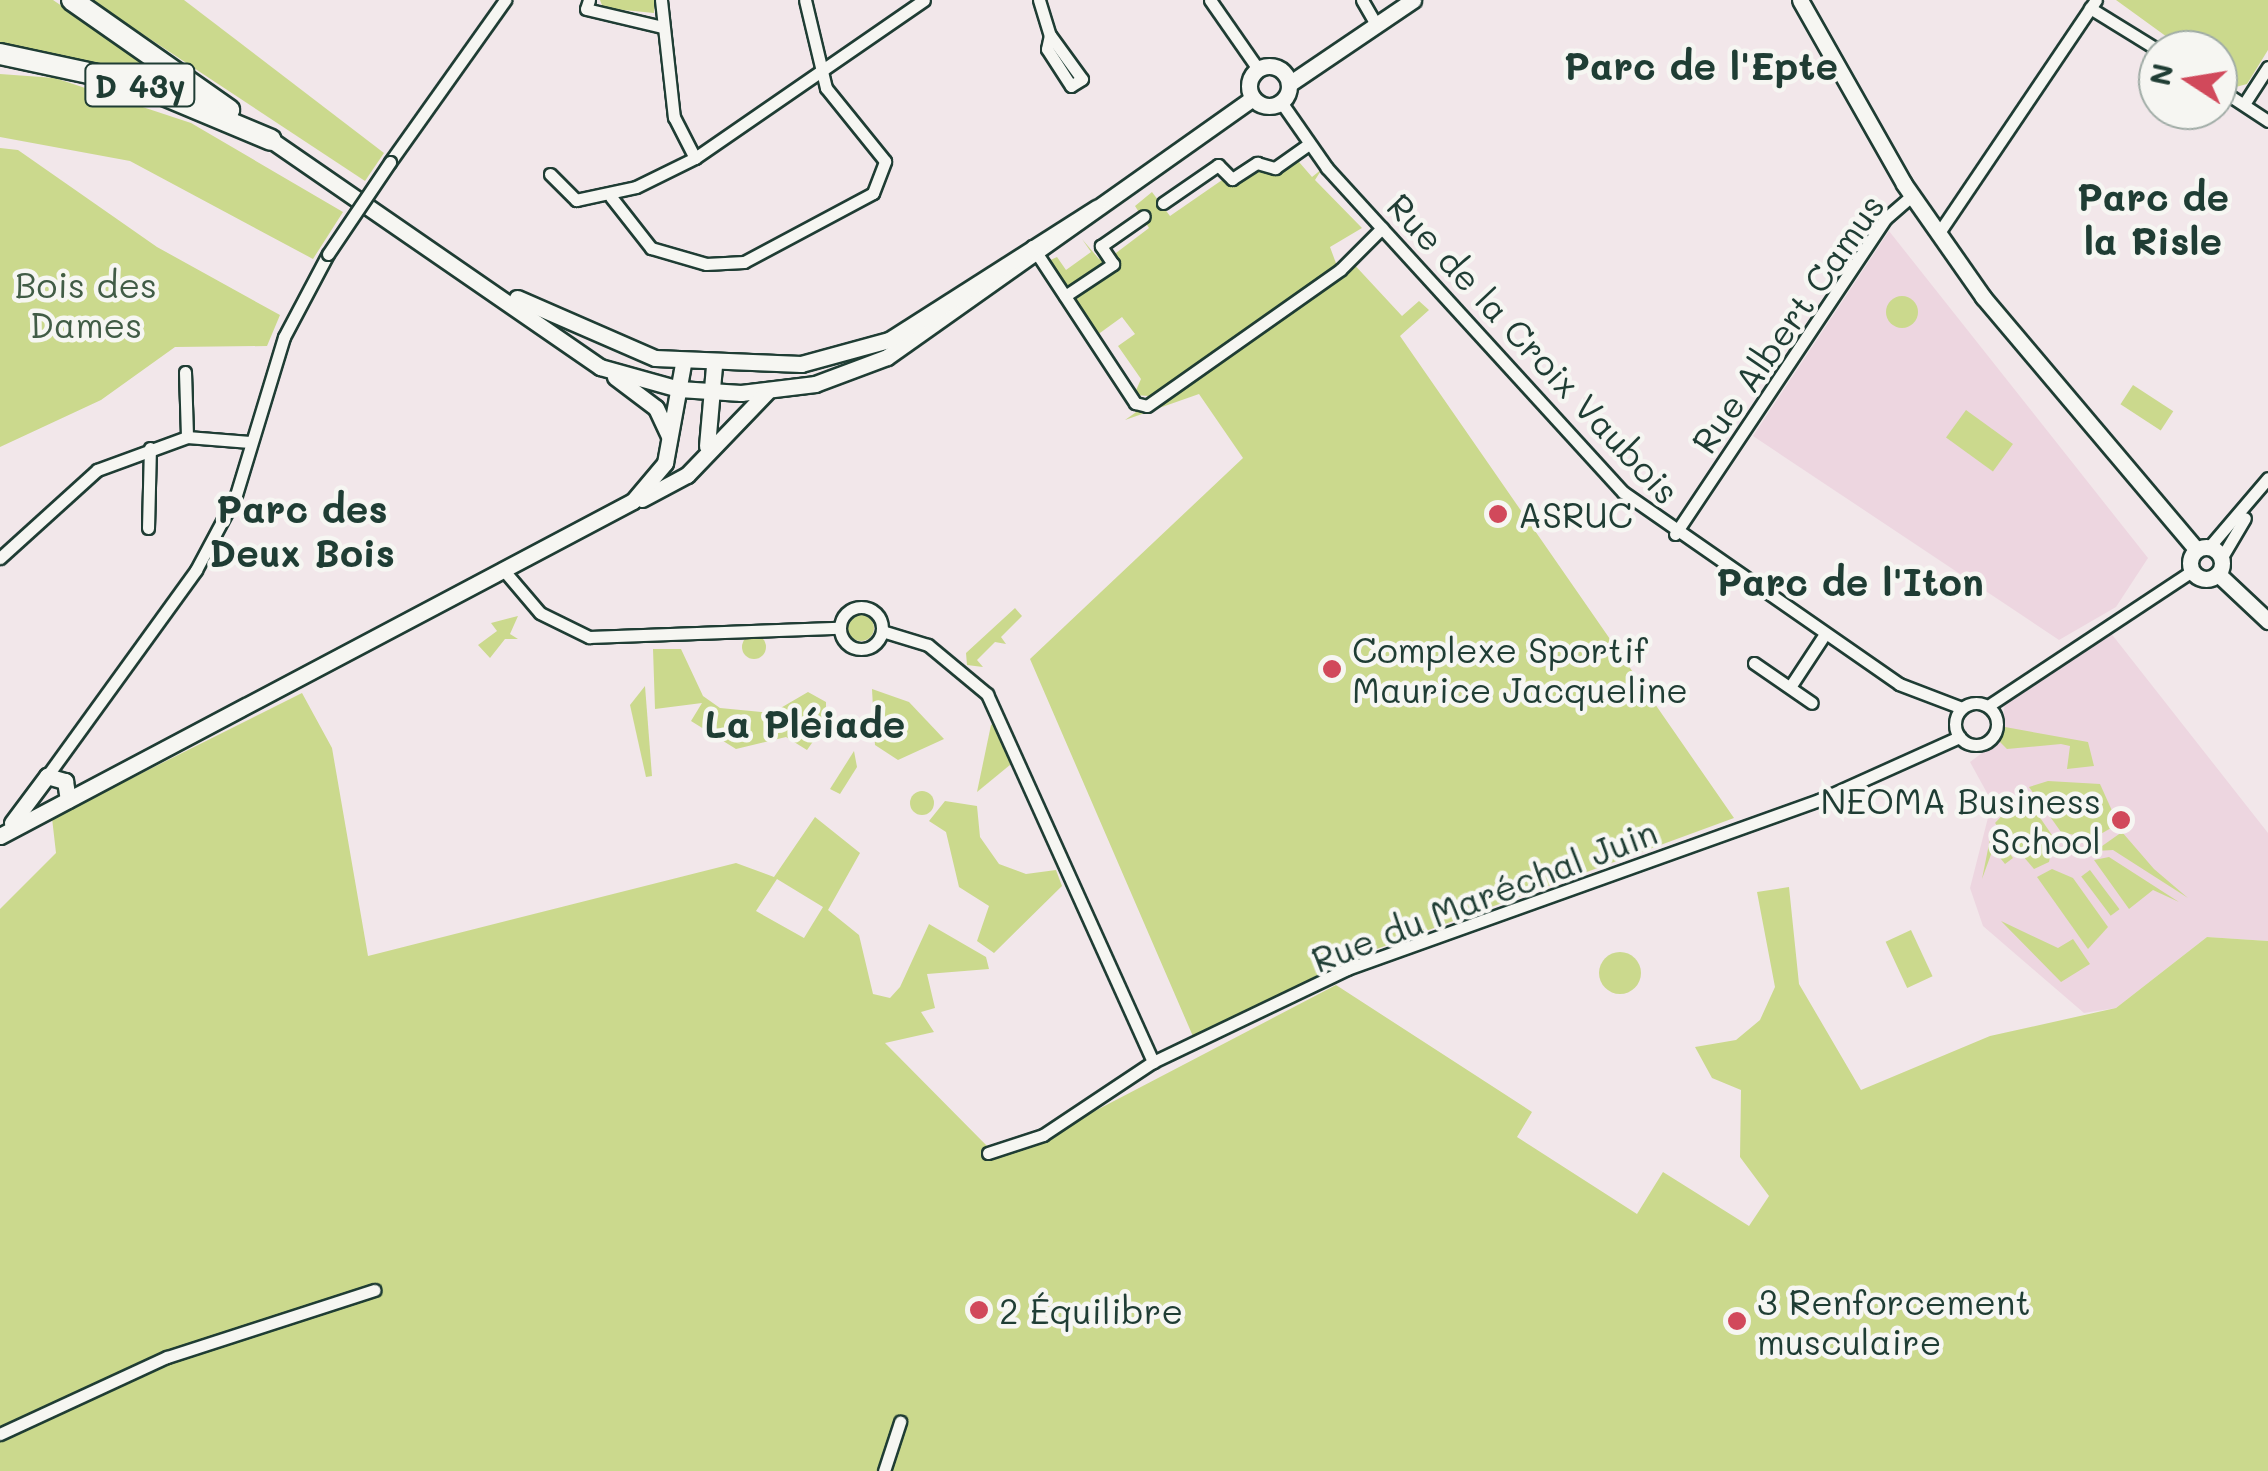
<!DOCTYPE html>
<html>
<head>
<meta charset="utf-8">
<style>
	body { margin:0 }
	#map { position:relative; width:2268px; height:1471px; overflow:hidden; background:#f2e7ea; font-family:Mali,sans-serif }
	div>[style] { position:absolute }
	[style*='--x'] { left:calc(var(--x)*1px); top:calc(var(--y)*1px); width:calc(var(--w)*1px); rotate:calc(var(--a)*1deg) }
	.built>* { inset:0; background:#edd6e0 }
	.green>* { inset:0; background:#cbd98d; transform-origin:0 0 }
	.round { border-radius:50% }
	.roads { filter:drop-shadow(2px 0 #1f3d34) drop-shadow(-2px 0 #1f3d34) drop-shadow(0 2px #1f3d34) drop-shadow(0 -2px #1f3d34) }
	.minor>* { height:11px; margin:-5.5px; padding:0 5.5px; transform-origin:5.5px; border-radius:5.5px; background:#f6f6f2 }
	.minor>.ring { margin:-5.5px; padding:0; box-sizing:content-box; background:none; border:11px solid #f6f6f2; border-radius:50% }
	.tertiary>* { height:15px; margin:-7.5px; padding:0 7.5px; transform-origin:7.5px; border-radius:7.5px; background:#f6f6f2 }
	.tertiary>.ring { margin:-7.5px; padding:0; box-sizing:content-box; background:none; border:15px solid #f6f6f2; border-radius:50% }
	.trunk>* { height:20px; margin:-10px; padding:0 10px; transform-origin:10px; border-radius:10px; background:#f6f6f2 }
	.bridges { filter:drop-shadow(2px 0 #1f3d34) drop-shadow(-2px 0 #1f3d34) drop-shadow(0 2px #1f3d34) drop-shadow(0 -2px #1f3d34) }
	.minor-bridge>* { height:11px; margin:-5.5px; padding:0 5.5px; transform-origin:5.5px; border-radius:5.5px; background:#f6f6f2 }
	.dots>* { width:28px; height:28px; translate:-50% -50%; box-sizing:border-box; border:5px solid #f6f6f2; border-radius:50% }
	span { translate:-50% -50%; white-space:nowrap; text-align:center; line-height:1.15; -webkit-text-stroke:9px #f6f6f2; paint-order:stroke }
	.shield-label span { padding:2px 8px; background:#f6f6f2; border:2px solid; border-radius:8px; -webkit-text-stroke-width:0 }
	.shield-label { font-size:32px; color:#1f3d34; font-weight:700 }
	.park-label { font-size:35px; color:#415c46 }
	.street-label { font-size:35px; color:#1f3d34 }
	.poi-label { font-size:35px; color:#1f3d34 }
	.left { translate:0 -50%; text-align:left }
	.right { translate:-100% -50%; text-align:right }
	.neighbourhood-label { font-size:38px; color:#1f3d34; font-weight:700 }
	.north { position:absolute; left:2138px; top:30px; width:100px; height:100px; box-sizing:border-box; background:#f6f6f2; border:2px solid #a0aca6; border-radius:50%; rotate:282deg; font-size:28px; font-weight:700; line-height:40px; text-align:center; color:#1f3d34 }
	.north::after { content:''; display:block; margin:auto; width:35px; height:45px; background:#d1495b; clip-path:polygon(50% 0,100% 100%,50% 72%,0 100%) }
</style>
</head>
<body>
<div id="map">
	<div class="built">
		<div style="clip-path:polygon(1889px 231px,2148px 558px,2116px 607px,2059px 640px,1753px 436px)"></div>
		<div style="clip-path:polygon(2110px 632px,2268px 833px,2268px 941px,2207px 937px,2116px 1008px,2084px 1013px,1983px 926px,1970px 888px,1992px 802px,1970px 762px,2002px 738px,2005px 697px)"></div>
	</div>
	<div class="green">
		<div style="clip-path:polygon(0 0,53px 0,206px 104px,0 52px)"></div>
		<div style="clip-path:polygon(91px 0,184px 0,384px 153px,365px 181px)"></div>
		<div style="clip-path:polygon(600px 0,655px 0,654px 13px,603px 8px)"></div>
		<div style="clip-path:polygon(2116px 0,2268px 0,2268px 50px,2247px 84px,2232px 88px,2218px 71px,2218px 50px,2185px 50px)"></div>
		<div style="clip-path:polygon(0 74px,55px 78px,191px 123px,343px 212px,313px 259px,130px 161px,0 137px)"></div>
		<div style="clip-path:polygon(0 148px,18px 150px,157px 247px,280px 315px,267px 346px,175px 347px,101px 400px,0 447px)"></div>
		<div style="clip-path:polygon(1293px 155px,1312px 177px,1322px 169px,1315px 180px,1362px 228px,1330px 247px,1337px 266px,1149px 396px,1134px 395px,1141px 379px,1118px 346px,1135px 334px,1122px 317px,1093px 338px,1044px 263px,1057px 257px,1066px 270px,1091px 252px,1082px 239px,1099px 259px,1112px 256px,1149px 228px,1135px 206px,1152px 192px,1170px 216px,1225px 178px)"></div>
		<div style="clip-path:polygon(1350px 260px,1402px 316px,1419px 301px,1429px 310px,1400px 336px,1734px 818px,1344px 961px,1195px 1041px,1030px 659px,1243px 458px,1199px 394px,1125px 420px)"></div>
		<div class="round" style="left:1886px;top:296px;width:32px;height:32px"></div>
		<div style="left:2133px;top:385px;width:48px;height:23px;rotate:33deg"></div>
		<div style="left:1966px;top:410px;width:58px;height:34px;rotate:36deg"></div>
		<div style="clip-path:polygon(1015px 608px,1022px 616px,1001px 637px,1006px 644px,995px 642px,977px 660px,983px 667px,967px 665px,966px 653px)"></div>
		<div class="round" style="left:848px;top:615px;width:26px;height:26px"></div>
		<div style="clip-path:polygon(518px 616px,510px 634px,518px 639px,505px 639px,490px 658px,478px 645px,497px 631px,491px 623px)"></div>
		<div class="round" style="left:742px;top:635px;width:24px;height:24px"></div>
		<div style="clip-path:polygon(653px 649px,681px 649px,703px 696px,720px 708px,772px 713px,808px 692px,826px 702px,826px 723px,807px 750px,786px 737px,736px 749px,691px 721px,702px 703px,655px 709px)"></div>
		<div style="clip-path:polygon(645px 686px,652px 776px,646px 777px,630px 705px)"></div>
		<div style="clip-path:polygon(872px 689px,909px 702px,944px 739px,898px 760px,875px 745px)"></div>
		<div style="clip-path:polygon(evenodd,302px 693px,332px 748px,368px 956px,736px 863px,774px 877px,815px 817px,860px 853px,828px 910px,859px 935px,873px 994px,890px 998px,900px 987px,929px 924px,986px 957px,989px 969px,927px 974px,935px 1008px,921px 1012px,934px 1032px,885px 1043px,990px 1149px,1070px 1124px,1336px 985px,1532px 1112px,1517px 1137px,1637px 1214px,1663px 1172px,1749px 1226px,1769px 1196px,1740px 1157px,1741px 1090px,1712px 1078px,1695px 1047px,1736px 1040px,1760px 1020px,1775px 987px,1757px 892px,1789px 887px,1799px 984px,1861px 1090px,1990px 1036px,2116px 1008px,2207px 937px,2268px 941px,2268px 1471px,0 1471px,0 909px,56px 853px,52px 818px,302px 693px,777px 879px,823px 907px,804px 938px,756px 911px,777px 879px)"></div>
		<div style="clip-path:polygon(998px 721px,1016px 760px,977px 792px,991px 725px)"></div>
		<div style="clip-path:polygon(2005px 727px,2088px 742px,2094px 766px,2067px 769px,2070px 746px,2061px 744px,2007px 749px,1998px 740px)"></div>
		<div style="clip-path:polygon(854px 751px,857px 767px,840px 794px,830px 789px)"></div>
		<div style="clip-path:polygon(2048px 781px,2100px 784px,2118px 824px,2092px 839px,2061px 832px,2029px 787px)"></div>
		<div class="round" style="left:910px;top:791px;width:24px;height:24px"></div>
		<div style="clip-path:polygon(2023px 793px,2054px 838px,2049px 862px,2034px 869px,1995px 823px)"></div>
		<div style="clip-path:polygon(945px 801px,977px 806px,980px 837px,999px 864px,1026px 874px,1056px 870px,1062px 886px,994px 953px,977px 941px,989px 906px,959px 887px,946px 832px,929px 821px)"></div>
		<div style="clip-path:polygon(1992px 829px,2013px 858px,2005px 864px,1993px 849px,1982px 879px)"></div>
		<div style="clip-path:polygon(2122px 832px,2154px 869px,2188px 898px,2113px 850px,2095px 851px)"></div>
		<div style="clip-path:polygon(2109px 857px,2179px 902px,2153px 890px,2129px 909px,2094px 860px)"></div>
		<div style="clip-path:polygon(2052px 869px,2073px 878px,2108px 927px,2088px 949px,2037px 877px)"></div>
		<div style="left:2090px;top:870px;width:49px;height:11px;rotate:53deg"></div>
		<div style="clip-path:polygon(2001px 921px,2058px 948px,2073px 939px,2090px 964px,2061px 982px)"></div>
		<div style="left:1911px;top:930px;width:51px;height:28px;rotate:65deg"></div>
		<div class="round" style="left:1599px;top:952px;width:42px;height:42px"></div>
	</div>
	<div class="roads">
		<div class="minor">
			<div style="--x:589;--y:0;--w:9;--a:108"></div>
			<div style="--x:586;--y:9;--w:79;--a:13.2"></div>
			<div style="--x:661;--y:0;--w:118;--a:83.7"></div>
			<div style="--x:674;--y:117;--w:46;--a:62.9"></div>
			<div style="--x:1039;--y:0;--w:37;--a:73"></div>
			<div style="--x:1210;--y:0;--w:84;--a:55.2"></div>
			<div style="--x:1362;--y:0;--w:28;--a:60"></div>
			<div style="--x:2090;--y:8;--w:80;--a:31.7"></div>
			<div style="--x:1050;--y:35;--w:54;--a:54"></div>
			<div style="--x:1082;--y:79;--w:13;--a:148"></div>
			<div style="--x:1071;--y:86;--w:44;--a:-123"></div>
			<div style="--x:1047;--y:49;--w:14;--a:-78"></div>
			<div style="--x:2218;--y:88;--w:60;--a:33.4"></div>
			<div style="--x:1281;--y:102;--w:80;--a:55.1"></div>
			<div style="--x:1327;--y:168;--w:439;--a:47.6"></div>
			<div style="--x:1623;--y:492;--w:336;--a:34.8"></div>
			<div style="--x:1899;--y:684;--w:67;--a:20.9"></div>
			<div style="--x:2244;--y:104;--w:44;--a:-57"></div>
			<div style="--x:390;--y:162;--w:199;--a:-54.6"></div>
			<div style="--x:550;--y:174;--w:37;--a:45"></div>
			<div style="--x:576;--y:200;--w:61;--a:-12.2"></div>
			<div style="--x:636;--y:187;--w:66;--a:-26.2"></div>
			<div style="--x:695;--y:158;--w:278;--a:-34.6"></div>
			<div style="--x:611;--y:197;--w:65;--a:51.9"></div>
			<div style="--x:651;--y:248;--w:57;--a:16.2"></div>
			<div style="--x:706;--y:264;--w:38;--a:-3"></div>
			<div style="--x:744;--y:262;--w:146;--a:-28.1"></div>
			<div style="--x:873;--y:193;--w:34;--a:-69"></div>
			<div style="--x:885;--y:161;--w:94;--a:-128.9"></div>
			<div style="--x:826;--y:88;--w:90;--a:-103.4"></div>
			<div style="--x:1163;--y:203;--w:67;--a:-34.6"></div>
			<div style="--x:1218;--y:165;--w:20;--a:45"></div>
			<div style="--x:1232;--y:179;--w:30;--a:-33"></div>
			<div style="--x:1257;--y:163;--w:19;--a:16"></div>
			<div style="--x:1275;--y:168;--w:42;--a:-35.2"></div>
			<div style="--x:1938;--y:234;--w:282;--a:-56"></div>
			<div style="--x:1032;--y:246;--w:188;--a:56.7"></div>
			<div style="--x:1135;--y:403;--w:12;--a:14"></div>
			<div style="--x:1147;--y:406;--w:237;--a:-35.2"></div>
			<div style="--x:1341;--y:269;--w:58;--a:-45"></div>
			<div style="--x:1065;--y:296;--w:58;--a:-33.7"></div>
			<div style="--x:1113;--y:264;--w:22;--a:-124"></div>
			<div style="--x:1101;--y:246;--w:52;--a:-34.9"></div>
			<div style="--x:185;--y:372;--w:65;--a:88.2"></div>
			<div style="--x:148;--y:528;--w:80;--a:-88.6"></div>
			<div style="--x:1675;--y:534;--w:380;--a:-56.3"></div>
			<div style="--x:1886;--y:218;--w:35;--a:-41"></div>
			<div style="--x:2210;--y:546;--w:89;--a:-49.5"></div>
			<div style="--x:2222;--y:557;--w:45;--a:-59.5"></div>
			<div style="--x:0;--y:558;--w:131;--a:-42.2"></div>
			<div style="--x:97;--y:470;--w:96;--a:-20.1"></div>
			<div style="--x:187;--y:437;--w:63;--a:4.5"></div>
			<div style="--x:506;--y:573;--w:52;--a:49.6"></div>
			<div style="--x:540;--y:613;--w:55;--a:26.1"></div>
			<div style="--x:589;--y:637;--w:250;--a:-2.1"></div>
			<div class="ring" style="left:840px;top:607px;width:31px;height:31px"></div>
			<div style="--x:882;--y:631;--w:48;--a:16.9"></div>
			<div style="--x:928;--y:645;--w:77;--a:39.7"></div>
			<div style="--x:987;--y:694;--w:404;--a:65.7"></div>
			<div style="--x:1754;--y:663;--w:70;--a:34.6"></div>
			<div style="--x:1790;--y:687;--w:64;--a:-56.6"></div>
			<div class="ring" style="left:1955px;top:703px;width:31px;height:31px"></div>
			<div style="--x:1988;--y:706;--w:245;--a:-33.5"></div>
			<div style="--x:47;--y:776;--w:254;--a:-54.1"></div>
			<div style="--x:196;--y:570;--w:85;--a:-61.9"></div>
			<div style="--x:236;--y:495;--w:165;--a:-73.1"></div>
			<div style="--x:284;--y:337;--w:94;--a:-62.1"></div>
			<div style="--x:1153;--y:1062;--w:215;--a:-25.6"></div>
			<div style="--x:1347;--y:969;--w:501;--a:-19.7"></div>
			<div style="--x:1819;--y:800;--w:154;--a:-24.2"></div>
			<div style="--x:988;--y:1153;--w:58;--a:-18.1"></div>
			<div style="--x:1043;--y:1135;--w:132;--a:-33.6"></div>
			<div style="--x:0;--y:1434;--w:184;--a:-24.8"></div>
			<div style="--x:167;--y:1357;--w:218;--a:-17.9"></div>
			<div style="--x:884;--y:1471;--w:52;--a:-71.9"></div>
		</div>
		<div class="tertiary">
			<div style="--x:1800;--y:0;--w:211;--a:60.5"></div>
			<div style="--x:1904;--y:184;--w:138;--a:55"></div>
			<div style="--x:1983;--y:297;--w:330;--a:49.8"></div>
			<div class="ring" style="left:1249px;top:66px;width:25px;height:25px"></div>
			<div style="--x:1289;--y:84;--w:150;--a:-34.1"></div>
			<div style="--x:271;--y:140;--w:400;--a:34.6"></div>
			<div style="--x:600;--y:367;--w:82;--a:15.6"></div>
			<div style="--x:679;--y:389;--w:62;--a:3.7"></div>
			<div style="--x:741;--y:393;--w:75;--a:-6.9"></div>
			<div style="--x:815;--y:384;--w:77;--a:-20.6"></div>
			<div style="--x:887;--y:357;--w:448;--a:-35.3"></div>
			<div style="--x:517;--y:298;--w:150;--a:23.5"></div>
			<div style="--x:655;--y:358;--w:146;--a:2.4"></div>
			<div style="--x:801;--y:364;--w:91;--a:-15.3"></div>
			<div style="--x:889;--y:340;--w:246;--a:-32.5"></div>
			<div style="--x:615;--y:377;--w:51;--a:37.1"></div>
			<div style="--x:656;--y:408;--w:31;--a:65"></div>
			<div style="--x:707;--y:446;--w:80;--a:-85"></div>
			<div style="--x:642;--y:499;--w:51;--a:-28.1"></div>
			<div style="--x:687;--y:475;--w:115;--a:-46.1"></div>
			<div class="ring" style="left:2190px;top:547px;width:17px;height:17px"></div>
			<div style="--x:2218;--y:574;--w:69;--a:43.2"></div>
			<div style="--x:12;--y:823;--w:59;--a:-53.3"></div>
			<div style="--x:47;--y:776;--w:19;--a:16"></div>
			<div style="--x:65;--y:781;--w:19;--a:81"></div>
			<div style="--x:0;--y:836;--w:716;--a:-27.89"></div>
			<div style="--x:633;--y:501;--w:50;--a:-49.9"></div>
			<div style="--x:665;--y:463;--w:101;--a:-79.7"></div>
		</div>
		<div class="trunk">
			<div style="--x:72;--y:0;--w:192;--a:35"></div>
			<div style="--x:0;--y:54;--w:138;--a:12.1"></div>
			<div style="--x:135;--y:83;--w:147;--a:22.7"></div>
		</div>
	</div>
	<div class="bridges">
		<div class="minor-bridge">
			<div style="--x:328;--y:254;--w:111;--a:-56"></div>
		</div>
	</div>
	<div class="dots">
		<div style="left:1498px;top:514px;background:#d1495b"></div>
		<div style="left:1332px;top:669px;background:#d1495b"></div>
		<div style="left:2121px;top:820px;background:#d1495b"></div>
		<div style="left:979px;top:1310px;background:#d1495b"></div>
		<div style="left:1737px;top:1321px;background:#d1495b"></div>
	</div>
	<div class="shield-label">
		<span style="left:140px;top:85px">D 43y</span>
	</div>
	<div class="park-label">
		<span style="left:86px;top:304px">Bois des<br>Dames</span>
	</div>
	<div class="street-label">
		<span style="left:1787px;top:323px;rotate:-55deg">Rue Albert Camus</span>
		<span style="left:1534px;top:348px;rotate:47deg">Rue de la Croix Vaubois</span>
		<span style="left:1484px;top:895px;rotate:-21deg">Rue du Maréchal Juin</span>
	</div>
	<div class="poi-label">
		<span class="left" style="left:1518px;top:514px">ASRUC</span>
		<span class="left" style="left:1352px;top:669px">Complexe Sportif<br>Maurice Jacqueline</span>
		<span class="right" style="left:2101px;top:820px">NEOMA Business<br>School</span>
		<span class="left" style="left:1757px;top:1321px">3 Renforcement<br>musculaire</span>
		<span class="left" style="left:999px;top:1310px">2 Équilibre</span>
	</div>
	<div class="neighbourhood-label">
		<span style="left:1701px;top:66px">Parc de l'Epte</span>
		<span style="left:2153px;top:219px">Parc de<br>la Risle</span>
		<span style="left:302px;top:531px">Parc des<br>Deux Bois</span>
		<span style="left:1850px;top:582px">Parc de l'Iton</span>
		<span style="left:805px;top:724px">La Pléiade</span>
	</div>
	<div class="north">N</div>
</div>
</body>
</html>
